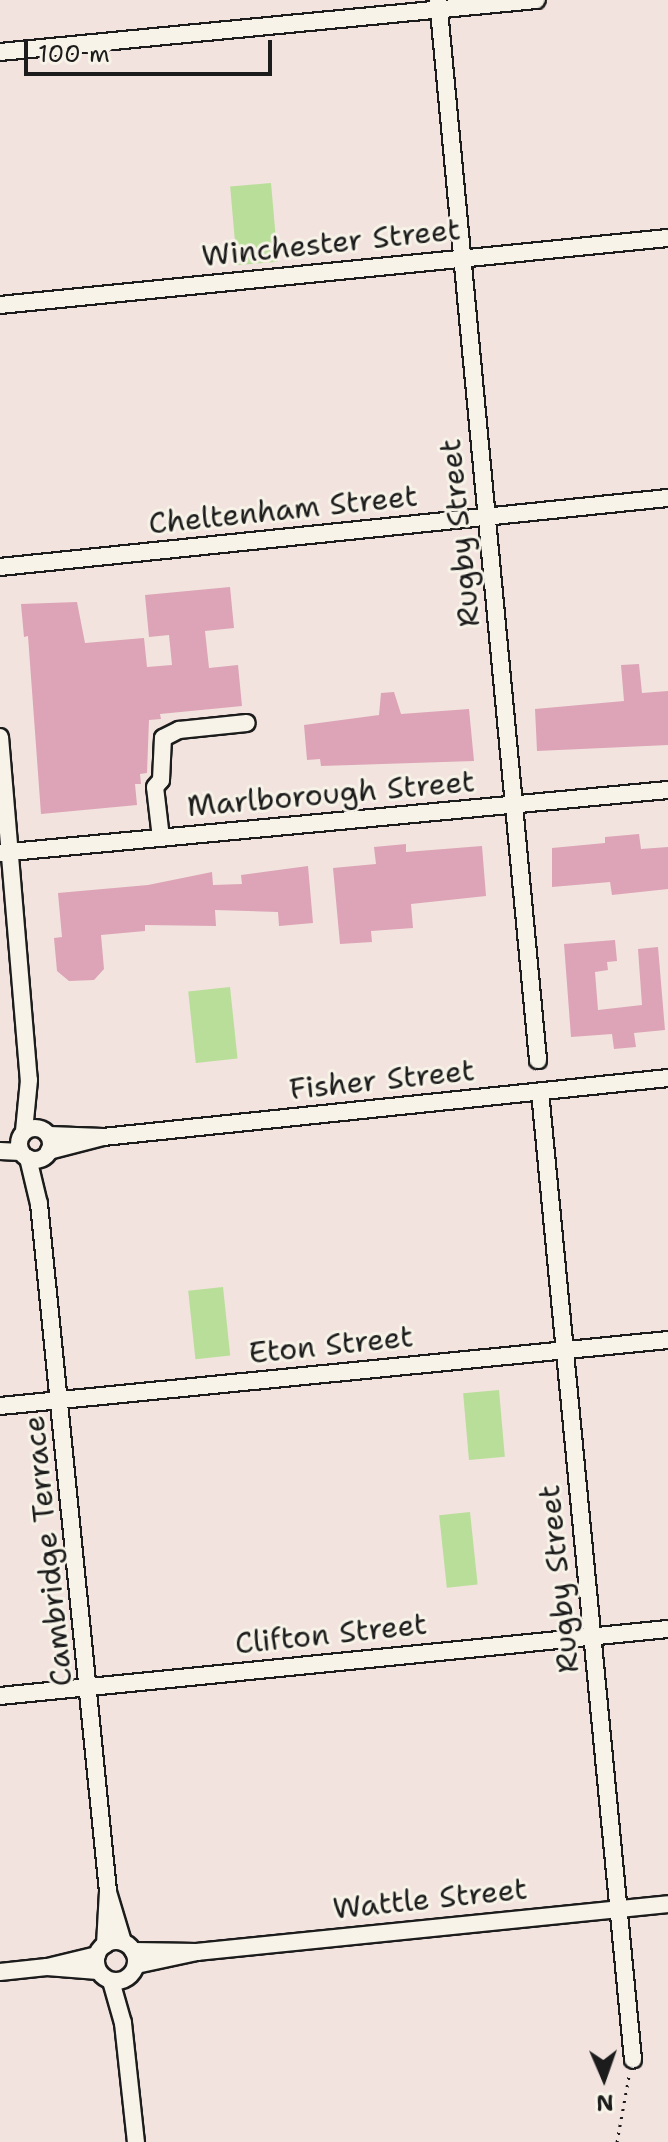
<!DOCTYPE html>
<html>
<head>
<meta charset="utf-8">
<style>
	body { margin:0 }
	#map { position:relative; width:668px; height:2142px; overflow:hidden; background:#f2e3de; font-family:"Shantell Sans",sans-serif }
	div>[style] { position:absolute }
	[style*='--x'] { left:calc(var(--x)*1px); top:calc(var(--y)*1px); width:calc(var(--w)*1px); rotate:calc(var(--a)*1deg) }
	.green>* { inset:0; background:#b9de99; transform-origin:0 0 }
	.building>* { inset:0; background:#dca4b6 }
	.path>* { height:3px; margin-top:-1.5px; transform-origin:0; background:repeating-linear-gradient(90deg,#1c1c1c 0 2px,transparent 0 8px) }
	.roads { filter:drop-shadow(2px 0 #1c1c1c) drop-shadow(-2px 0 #1c1c1c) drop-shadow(0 2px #1c1c1c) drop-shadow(0 -2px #1c1c1c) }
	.minor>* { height:16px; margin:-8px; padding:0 8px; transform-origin:8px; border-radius:8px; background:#f7f3e8 }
	.minor>.ring { margin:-8px; padding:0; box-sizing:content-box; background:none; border:16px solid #f7f3e8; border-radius:50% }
	span { translate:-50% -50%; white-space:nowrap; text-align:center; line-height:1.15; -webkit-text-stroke:6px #f7f3e8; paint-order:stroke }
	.street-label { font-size:30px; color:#1c1c1c }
	.north { position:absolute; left:564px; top:2038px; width:80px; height:80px; -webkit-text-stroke:6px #f7f3e8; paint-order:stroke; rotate:178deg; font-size:22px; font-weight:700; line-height:32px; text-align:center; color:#1c1c1c }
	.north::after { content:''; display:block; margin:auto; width:28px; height:36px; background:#1c1c1c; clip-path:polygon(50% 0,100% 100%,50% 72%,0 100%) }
	.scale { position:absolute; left:24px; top:40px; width:248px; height:36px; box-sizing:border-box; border:4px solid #1c1c1c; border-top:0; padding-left:10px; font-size:24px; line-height:28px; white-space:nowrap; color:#1c1c1c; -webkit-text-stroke:6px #f7f3e8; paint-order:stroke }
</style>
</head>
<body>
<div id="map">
	<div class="green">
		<div style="left:271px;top:183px;width:79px;height:41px;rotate:85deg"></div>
		<div style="left:230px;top:987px;width:72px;height:42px;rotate:84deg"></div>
		<div style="left:223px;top:1287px;width:69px;height:35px;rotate:84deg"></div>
		<div style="left:499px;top:1390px;width:67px;height:36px;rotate:85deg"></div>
		<div style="left:470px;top:1512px;width:73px;height:31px;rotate:84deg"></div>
	</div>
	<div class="building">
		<div style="clip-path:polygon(230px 587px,234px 628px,205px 631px,209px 668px,238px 665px,242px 706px,160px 714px,161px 719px,149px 720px,147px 773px,140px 774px,141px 784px,135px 784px,137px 805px,41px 814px,28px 636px,24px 637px,21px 604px,77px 602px,85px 643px,144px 638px,147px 667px,172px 665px,169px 635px,149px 637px,145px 595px)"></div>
		<div style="clip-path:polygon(639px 664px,642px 693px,668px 691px,668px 745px,537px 751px,535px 709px,624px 701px,621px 665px)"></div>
		<div style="clip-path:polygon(394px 692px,401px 714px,469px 709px,474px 761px,321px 766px,320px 759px,307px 760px,304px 725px,379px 715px,381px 693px)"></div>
		<div style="clip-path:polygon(639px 834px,641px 849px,668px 847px,668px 889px,612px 895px,610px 882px,552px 887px,552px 848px,605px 843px,605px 837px)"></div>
		<div style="clip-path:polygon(406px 844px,406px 852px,482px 846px,486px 896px,411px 904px,413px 928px,371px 931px,372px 942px,340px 944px,333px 868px,376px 864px,374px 847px)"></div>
		<div style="clip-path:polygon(308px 866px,313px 923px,279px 926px,278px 912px,215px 910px,216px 926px,145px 925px,145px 931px,101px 935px,104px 969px,94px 980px,69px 981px,57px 971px,54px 938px,62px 937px,58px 893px,148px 885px,212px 872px,213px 885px,242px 884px,241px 875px)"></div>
		<div style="clip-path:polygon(615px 940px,617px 961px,607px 962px,608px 970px,595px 972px,598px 1010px,642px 1005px,638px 949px,658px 947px,665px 1030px,634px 1033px,636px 1047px,614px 1049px,612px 1034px,571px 1037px,564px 944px)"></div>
	</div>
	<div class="path">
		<div style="--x:617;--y:2142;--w:67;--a:-79.7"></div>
	</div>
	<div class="roads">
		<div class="minor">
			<div style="--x:438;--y:0;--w:1065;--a:84.61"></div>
			<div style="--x:0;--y:52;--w:539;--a:-5.54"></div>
			<div style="--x:0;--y:305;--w:671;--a:-5.73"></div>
			<div style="--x:0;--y:567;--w:672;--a:-5.9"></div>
			<div style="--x:0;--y:737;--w:344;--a:85.2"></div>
			<div style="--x:29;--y:1080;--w:51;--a:95.6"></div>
			<div style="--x:161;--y:838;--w:51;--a:-96.7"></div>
			<div style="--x:155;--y:787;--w:9;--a:-49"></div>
			<div style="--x:161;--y:780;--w:42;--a:-87.3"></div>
			<div style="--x:163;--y:738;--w:18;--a:-27"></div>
			<div style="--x:179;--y:730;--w:68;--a:-5.9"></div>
			<div style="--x:0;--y:853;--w:671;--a:-5.39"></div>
			<div style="--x:540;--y:1092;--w:972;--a:84.51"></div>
			<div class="ring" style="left:19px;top:1128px;width:16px;height:16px"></div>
			<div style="--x:49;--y:1135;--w:54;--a:2.1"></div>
			<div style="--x:103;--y:1137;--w:56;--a:165.5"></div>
			<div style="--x:103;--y:1137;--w:568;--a:-5.96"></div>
			<div style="--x:0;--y:1151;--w:21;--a:3"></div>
			<div style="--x:28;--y:1158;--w:47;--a:76.6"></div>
			<div style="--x:39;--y:1204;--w:691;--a:84.27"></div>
			<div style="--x:0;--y:1406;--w:671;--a:-5.64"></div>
			<div style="--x:0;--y:1696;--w:671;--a:-5.73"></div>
			<div class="ring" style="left:96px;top:1941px;width:24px;height:24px"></div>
			<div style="--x:105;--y:1945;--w:53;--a:-86.8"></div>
			<div style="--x:108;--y:1892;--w:52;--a:73.3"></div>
			<div style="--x:133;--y:1951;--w:64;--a:0.9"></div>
			<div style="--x:197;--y:1952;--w:62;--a:168"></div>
			<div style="--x:197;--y:1952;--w:473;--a:-5.8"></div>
			<div style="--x:97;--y:1955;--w:51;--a:166.5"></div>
			<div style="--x:47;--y:1967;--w:51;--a:4.5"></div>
			<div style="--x:0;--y:1972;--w:47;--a:-6.1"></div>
			<div style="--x:111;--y:1981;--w:44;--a:74.1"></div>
			<div style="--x:123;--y:2023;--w:120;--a:83.8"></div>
		</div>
	</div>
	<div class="street-label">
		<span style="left:331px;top:243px;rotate:-6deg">Winchester Street</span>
		<span style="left:283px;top:510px;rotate:-6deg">Cheltenham Street</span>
		<span style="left:460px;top:533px;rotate:-96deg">Rugby Street</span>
		<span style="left:331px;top:794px;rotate:-5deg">Marlborough Street</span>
		<span style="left:382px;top:1080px;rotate:-6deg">Fisher Street</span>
		<span style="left:331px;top:1345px;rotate:-6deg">Eton Street</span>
		<span style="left:48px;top:1551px;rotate:-96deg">Cambridge Terrace</span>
		<span style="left:559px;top:1579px;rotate:-96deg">Rugby Street</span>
		<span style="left:331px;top:1634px;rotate:-6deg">Clifton Street</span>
		<span style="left:430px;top:1899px;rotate:-6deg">Wattle Street</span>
	</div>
	<div class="north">N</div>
	<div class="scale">100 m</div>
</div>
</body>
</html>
